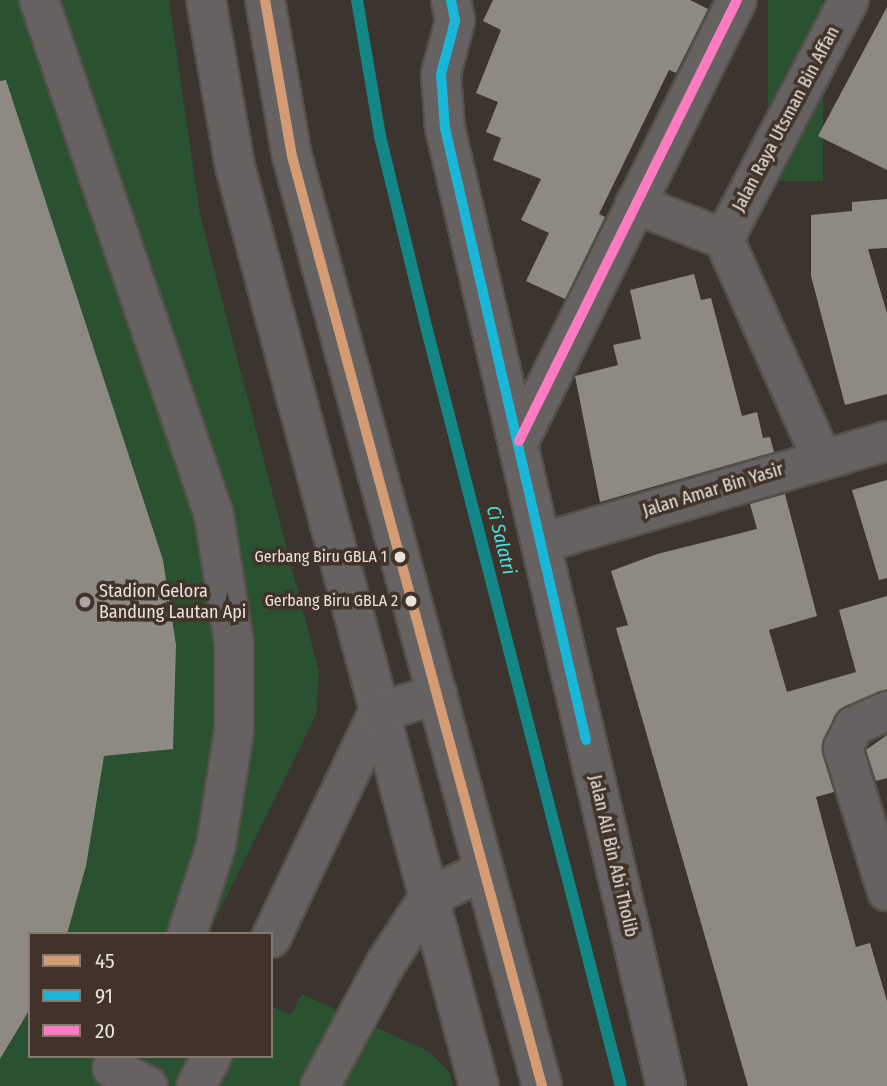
<!DOCTYPE html>
<html>
<head>
<meta charset="utf-8">
<style>
	body { margin:0 }
	#map { position:relative; width:887px; height:1086px; overflow:hidden; background:#3b342f; font-family:"Fira Sans Condensed",sans-serif }
	div>[style] { position:absolute }
	[style*='--x'] { left:calc(var(--x)*1px); top:calc(var(--y)*1px); width:calc(var(--w)*1px); rotate:calc(var(--a)*1deg) }
	.green>* { inset:0; background:#2a5130; transform-origin:0 0 }
	.stream>* { height:12px; margin:-6px; padding:0 6px; transform-origin:6px; border-radius:6px; background:#138686 }
	.building>* { inset:0; background:#8f8984 }
	.roads { filter:drop-shadow(2px 0 #56504b) drop-shadow(-2px 0 #56504b) drop-shadow(0 2px #56504b) drop-shadow(0 -2px #56504b) }
	.minor>* { height:38px; margin:-19px; padding:0 19px; transform-origin:19px; border-radius:19px; background:#666262 }
	.bus-1>* { height:10px; margin:-5px; padding:0 5px; transform-origin:5px; border-radius:5px; background:#d39c74 }
	.bus-2>* { height:10px; margin:-5px; padding:0 5px; transform-origin:5px; border-radius:5px; background:#1ab6d8 }
	.bus-3>* { height:10px; margin:-5px; padding:0 5px; transform-origin:5px; border-radius:5px; background:#fe7ac1 }
	.dots>* { width:19px; height:19px; translate:-50% -50%; box-sizing:border-box; border:4px solid #413329; border-radius:50% }
	span { translate:-50% -50%; white-space:nowrap; text-align:center; line-height:1.15; -webkit-text-stroke:7px #413329; paint-order:stroke }
	.bus-label { font-size:16px; color:#ebe2db }
	.right { translate:-100% -50%; text-align:right }
	.street-label { font-size:18px; color:#ebe2db }
	.poi-label { font-size:18px; color:#ebe2db }
	.left { translate:0 -50%; text-align:left }
	.water-label { font-size:19px; color:#44e3e4; font-style:italic }
	.legend { position:absolute; left:28px; top:932px; width:245px; height:126px; box-sizing:border-box; background:#413329; border:2px solid #857970; margin:0; padding:9px 12px; list-style:none; font-size:21px; color:#ebe2db }
	.legend li { display:flex; align-items:center; gap:14px; height:35px }
	.legend b { width:35px; border:2px solid #857970 }
</style>
</head>
<body>
<div id="map">
	<div class="green">
		<div style="clip-path:polygon(0 0,169px 0,200px 215px,319px 672px,316px 715px,208px 934px,30px 934px,30px 1056px,271px 1056px,271px 1006px,291px 1015px,302px 994px,430px 1052px,449px 1072px,453px 1086px,0 1086px)"></div>
		<div style="left:768px;top:0;width:55px;height:181px"></div>
	</div>
	<div class="stream">
		<div style="--x:357;--y:0;--w:138;--a:80.4"></div>
		<div style="--x:380;--y:136;--w:200;--a:76.4"></div>
		<div style="--x:427;--y:330;--w:780;--a:75.61"></div>
	</div>
	<div class="building">
		<div style="clip-path:polygon(493px 0,690px 0,708px 9px,676px 73px,669px 70px,599px 214px,605px 217px,565px 299px,526px 281px,549px 233px,521px 220px,541px 179px,493px 160px,501px 138px,486px 132px,498px 102px,476px 93px,501px 30px,483px 21px)"></div>
		<div style="clip-path:polygon(887px 7px,887px 170px,818px 136px)"></div>
		<div style="clip-path:polygon(6px 80px,163px 560px,176px 645px,173px 749px,104px 756px,86px 866px,67px 934px,30px 934px,30px 1009px,0 1059px,0 81px)"></div>
		<div style="clip-path:polygon(887px 199px,887px 248px,868px 249px,887px 313px,887px 394px,845px 405px,811px 276px,811px 215px,852px 211px,852px 202px)"></div>
		<div style="clip-path:polygon(694px 274px,701px 300px,711px 298px,742px 416px,757px 412px,763px 438px,770px 437px,774px 452px,600px 502px,575px 376px,618px 365px,613px 345px,641px 339px,630px 290px)"></div>
		<div style="clip-path:polygon(887px 480px,887px 578px,879px 580px,852px 490px)"></div>
		<div style="clip-path:polygon(785px 494px,817px 616px,769px 630px,787px 692px,856px 672px,839px 610px,887px 596px,887px 689px,845px 706px,834px 716px,822px 753px,834px 792px,816px 797px,856px 947px,870px 943px,887px 1001px,887px 1086px,748px 1086px,616px 628px,628px 625px,611px 571px,657px 554px,757px 529px,750px 504px)"></div>
		<div style="clip-path:polygon(887px 735px,887px 778px,876px 781px,866px 750px)"></div>
	</div>
	<div class="roads">
		<div class="minor">
			<div style="--x:39;--y:0;--w:544;--a:71.23"></div>
			<div style="--x:214;--y:515;--w:129;--a:81.1"></div>
			<div style="--x:234;--y:642;--w:89;--a:90"></div>
			<div style="--x:234;--y:731;--w:116;--a:98.9"></div>
			<div style="--x:216;--y:846;--w:93;--a:108.2"></div>
			<div style="--x:206;--y:0;--w:169;--a:80.1"></div>
			<div style="--x:235;--y:166;--w:952;--a:75.15"></div>
			<div style="--x:265;--y:0;--w:158;--a:80.2"></div>
			<div style="--x:292;--y:156;--w:963;--a:74.95"></div>
			<div style="--x:451;--y:0;--w:21;--a:79"></div>
			<div style="--x:455;--y:21;--w:55;--a:104.8"></div>
			<div style="--x:441;--y:74;--w:54;--a:85.8"></div>
			<div style="--x:445;--y:128;--w:983;--a:77.01"></div>
			<div style="--x:635;--y:204;--w:96;--a:21.5"></div>
			<div style="--x:724;--y:239;--w:239;--a:66"></div>
			<div style="--x:724;--y:239;--w:270;--a:-62.4"></div>
			<div style="--x:519;--y:441;--w:492;--a:-63.7"></div>
			<div style="--x:541;--y:543;--w:361;--a:-16.4"></div>
			<div style="--x:887;--y:711;--w:36;--a:156"></div>
			<div style="--x:854;--y:726;--w:25;--a:117"></div>
			<div style="--x:843;--y:748;--w:150;--a:72.9"></div>
			<div style="--x:271;--y:938;--w:249;--a:-64.6"></div>
			<div style="--x:378;--y:713;--w:62;--a:-17.9"></div>
			<div style="--x:112;--y:1068;--w:40;--a:26.6"></div>
			<div style="--x:196;--y:1086;--w:34;--a:-62"></div>
			<div style="--x:320;--y:1086;--w:140;--a:-61.8"></div>
			<div style="--x:386;--y:963;--w:79;--a:-56.9"></div>
			<div style="--x:429;--y:897;--w:61;--a:-25.3"></div>
		</div>
	</div>
	<div class="bus-1">
		<div style="--x:265;--y:0;--w:158;--a:80.2"></div>
		<div style="--x:292;--y:156;--w:963;--a:74.95"></div>
	</div>
	<div class="bus-2">
		<div style="--x:451;--y:0;--w:21;--a:79"></div>
		<div style="--x:455;--y:21;--w:55;--a:104.8"></div>
		<div style="--x:441;--y:74;--w:54;--a:85.8"></div>
		<div style="--x:445;--y:128;--w:628;--a:77.03"></div>
	</div>
	<div class="bus-3">
		<div style="--x:519;--y:441;--w:492;--a:-63.7"></div>
	</div>
	<div class="dots">
		<div style="left:400px;top:557px;background:#ebe2db"></div>
		<div style="left:411px;top:601px;background:#ebe2db"></div>
		<div style="left:85px;top:602px;background:#ada59f"></div>
	</div>
	<div class="bus-label">
		<span class="right" style="left:387px;top:557px">Gerbang Biru GBLA 1</span>
		<span class="right" style="left:398px;top:601px">Gerbang Biru GBLA 2</span>
	</div>
	<div class="street-label">
		<span style="left:786px;top:119px;rotate:-62deg">Jalan Raya Utsman Bin Affan</span>
		<span style="left:713px;top:490px;rotate:-17deg">Jalan Amar Bin Yasir</span>
		<span style="left:613px;top:856px;rotate:77deg">Jalan Ali Bin Abi Tholib</span>
	</div>
	<div class="poi-label">
		<span class="left" style="left:99px;top:602px">Stadion Gelora<br>Bandung Lautan Api</span>
	</div>
	<div class="water-label">
		<span style="left:501px;top:540px;rotate:76deg">Ci Salatri</span>
	</div>
	<ul class="legend">
	<li><b style="height:9px;background:#d39c74"></b>45</li>
	<li><b style="height:9px;background:#1ab6d8"></b>91</li>
	<li><b style="height:9px;background:#fe7ac1"></b>20</li>
	</ul>
</div>
</body>
</html>
